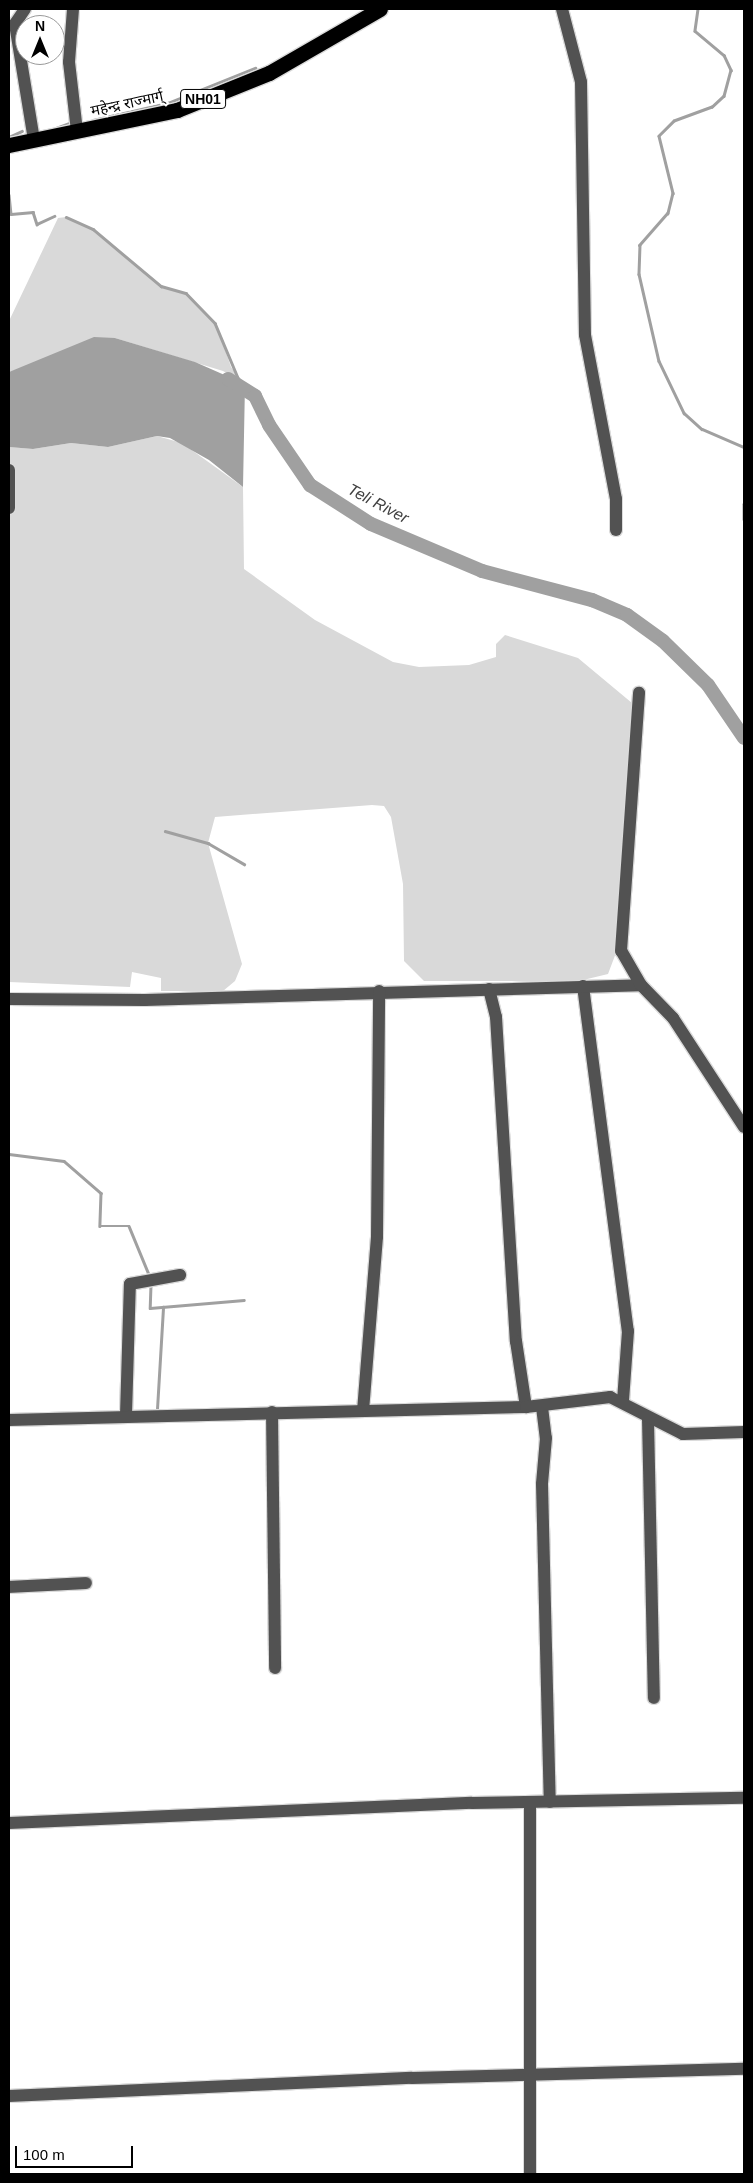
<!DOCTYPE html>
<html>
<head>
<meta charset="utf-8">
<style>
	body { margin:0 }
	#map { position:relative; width:753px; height:2183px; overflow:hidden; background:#fff; font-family:Arial,"Noto Sans Devanagari",sans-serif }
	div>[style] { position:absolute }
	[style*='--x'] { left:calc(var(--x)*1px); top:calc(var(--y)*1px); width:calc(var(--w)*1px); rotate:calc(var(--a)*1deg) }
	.green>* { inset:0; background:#d9d9d9 }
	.water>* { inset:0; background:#a0a0a0 }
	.stream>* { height:2.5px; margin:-1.25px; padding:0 1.25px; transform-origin:1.25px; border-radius:1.25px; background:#a0a0a0 }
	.river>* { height:14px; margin:-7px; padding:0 7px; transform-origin:7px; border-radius:7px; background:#a0a0a0 }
	.roads { filter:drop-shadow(1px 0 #dbdbdb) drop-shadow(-1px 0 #dbdbdb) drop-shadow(0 1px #dbdbdb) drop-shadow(0 -1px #dbdbdb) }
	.minor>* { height:12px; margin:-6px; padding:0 6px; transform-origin:6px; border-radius:6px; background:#525252 }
	.highway>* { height:15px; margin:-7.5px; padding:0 7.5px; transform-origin:7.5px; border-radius:7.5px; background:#000 }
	span { translate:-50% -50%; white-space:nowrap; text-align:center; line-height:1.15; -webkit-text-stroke:4px #fff; paint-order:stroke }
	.shield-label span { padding:1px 4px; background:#fff; border:1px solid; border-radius:4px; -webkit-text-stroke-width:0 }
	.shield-label { font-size:14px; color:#000; font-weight:700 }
	.street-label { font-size:15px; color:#000 }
	.water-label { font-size:16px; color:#414141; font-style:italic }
	.frame { position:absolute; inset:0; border:10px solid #000; pointer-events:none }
	.north { position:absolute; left:15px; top:15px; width:50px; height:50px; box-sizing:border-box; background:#fff; border:1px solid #999; border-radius:50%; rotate:0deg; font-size:14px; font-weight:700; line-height:20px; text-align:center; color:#000 }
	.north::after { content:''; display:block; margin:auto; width:18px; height:22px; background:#000; clip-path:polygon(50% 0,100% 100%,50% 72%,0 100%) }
	.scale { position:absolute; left:15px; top:2146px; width:118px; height:22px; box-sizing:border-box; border:2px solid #000; border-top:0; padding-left:6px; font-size:15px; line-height:18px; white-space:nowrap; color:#000; -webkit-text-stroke:4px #fff; paint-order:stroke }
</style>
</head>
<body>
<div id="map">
	<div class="green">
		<div style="clip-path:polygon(66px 217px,93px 229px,161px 286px,186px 293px,216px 323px,231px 367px,245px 384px,223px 371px,115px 338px,9px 372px,9px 321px,58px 218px)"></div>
		<div style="clip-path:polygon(157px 436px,182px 443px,243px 487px,244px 569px,315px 620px,393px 662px,419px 667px,469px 665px,496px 657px,496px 644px,505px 635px,578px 658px,632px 703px,640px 719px,622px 937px,608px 974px,579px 981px,424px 981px,404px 961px,403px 884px,391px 817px,384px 806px,372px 805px,215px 817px,208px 843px,242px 964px,235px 981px,223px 991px,161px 991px,161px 978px,132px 972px,130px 987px,9px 982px,9px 447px,33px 449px,71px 443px,108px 447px)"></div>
	</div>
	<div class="water">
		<div style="clip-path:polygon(94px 337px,115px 338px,195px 362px,245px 384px,243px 487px,209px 460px,170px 438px,157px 436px,108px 447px,71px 443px,33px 449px,9px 447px,9px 372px)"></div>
	</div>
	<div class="stream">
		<div style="--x:698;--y:9;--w:22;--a:98"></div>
		<div style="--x:695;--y:31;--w:38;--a:40"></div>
		<div style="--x:724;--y:55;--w:17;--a:65"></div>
		<div style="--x:731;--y:70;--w:27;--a:105"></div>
		<div style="--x:724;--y:96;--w:16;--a:137"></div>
		<div style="--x:712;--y:107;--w:40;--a:159.8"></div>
		<div style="--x:674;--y:121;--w:21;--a:135"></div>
		<div style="--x:659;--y:136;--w:59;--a:76.2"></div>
		<div style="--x:673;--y:193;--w:21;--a:104"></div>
		<div style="--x:668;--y:213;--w:43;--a:131.2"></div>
		<div style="--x:640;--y:245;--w:29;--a:92"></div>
		<div style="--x:639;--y:274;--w:89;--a:77.1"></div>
		<div style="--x:659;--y:361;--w:58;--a:64.3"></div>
		<div style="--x:684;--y:413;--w:24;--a:42"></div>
		<div style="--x:702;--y:429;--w:46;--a:23.2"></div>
		<div style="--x:93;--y:120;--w:77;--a:-12.8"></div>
		<div style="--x:168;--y:103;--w:94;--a:-21.9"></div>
		<div style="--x:56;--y:128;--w:14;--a:-21"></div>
		<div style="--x:9;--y:137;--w:14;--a:-25"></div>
		<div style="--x:9;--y:195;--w:19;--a:84"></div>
		<div style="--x:11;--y:214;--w:22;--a:-5"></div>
		<div style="--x:33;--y:212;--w:13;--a:72"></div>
		<div style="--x:37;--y:224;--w:19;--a:-25"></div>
		<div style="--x:66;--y:217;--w:30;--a:24"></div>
		<div style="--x:93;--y:229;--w:89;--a:40"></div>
		<div style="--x:161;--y:286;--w:26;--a:16"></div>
		<div style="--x:186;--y:293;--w:42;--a:46"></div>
		<div style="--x:215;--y:323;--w:62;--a:67.2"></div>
		<div style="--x:744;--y:504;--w:15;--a:90"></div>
		<div style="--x:165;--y:831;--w:45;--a:15.6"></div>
		<div style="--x:208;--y:843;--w:42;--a:30.3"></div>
		<div style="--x:9;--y:1154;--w:55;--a:7.3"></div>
		<div style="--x:64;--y:1161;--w:49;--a:40.9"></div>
		<div style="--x:101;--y:1193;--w:33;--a:92"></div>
		<div style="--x:100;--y:1226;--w:29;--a:0"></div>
		<div style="--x:129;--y:1226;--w:55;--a:67.6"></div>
		<div style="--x:151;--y:1285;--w:23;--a:92"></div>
		<div style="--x:150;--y:1308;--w:94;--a:-4.9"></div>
		<div style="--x:157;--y:1409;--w:102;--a:-86.6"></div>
	</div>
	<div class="river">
		<div style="--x:228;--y:379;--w:32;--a:32"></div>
		<div style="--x:255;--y:396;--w:32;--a:64"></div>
		<div style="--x:269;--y:425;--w:73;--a:55.7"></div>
		<div style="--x:310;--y:485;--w:72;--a:32.6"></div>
		<div style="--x:371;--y:524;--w:121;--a:22.9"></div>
		<div style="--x:482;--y:571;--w:114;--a:14.8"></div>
		<div style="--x:592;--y:600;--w:38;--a:23"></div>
		<div style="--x:627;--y:615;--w:44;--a:35.8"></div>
		<div style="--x:663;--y:641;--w:63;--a:44.4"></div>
		<div style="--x:708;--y:685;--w:64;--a:55.8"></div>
	</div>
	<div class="roads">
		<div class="minor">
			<div style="--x:25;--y:9;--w:18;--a:124"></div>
			<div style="--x:15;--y:24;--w:118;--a:80.7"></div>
			<div style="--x:73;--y:9;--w:53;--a:94.3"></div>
			<div style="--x:69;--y:62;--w:69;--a:83.4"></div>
			<div style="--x:562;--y:9;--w:75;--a:75.4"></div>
			<div style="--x:581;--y:82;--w:253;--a:89.1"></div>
			<div style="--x:585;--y:335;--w:167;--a:79.3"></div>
			<div style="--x:616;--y:499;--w:31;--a:90"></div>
			<div style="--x:9;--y:470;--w:38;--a:90"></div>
			<div style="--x:641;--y:985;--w:46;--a:45.9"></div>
			<div style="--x:673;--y:1018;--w:130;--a:56.9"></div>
			<div style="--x:583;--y:986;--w:348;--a:82.6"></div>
			<div style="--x:628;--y:1331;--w:70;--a:94.1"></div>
			<div style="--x:489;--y:989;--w:29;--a:76"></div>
			<div style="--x:496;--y:1017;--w:325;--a:86.5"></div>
			<div style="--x:516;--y:1341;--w:67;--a:81.4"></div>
			<div style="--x:9;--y:999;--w:136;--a:0.4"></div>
			<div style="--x:145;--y:1000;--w:496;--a:-1.7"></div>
			<div style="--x:641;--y:985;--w:39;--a:-120"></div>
			<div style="--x:621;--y:951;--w:259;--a:-86"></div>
			<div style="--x:542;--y:1407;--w:31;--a:83"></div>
			<div style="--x:546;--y:1438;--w:46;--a:95"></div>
			<div style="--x:542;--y:1484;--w:318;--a:88.6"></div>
			<div style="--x:363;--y:1411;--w:175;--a:-85.4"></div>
			<div style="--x:377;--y:1237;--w:246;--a:-89.5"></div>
			<div style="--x:272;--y:1412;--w:256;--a:89.3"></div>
			<div style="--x:126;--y:1415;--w:131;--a:-88.3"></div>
			<div style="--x:130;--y:1284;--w:51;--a:-10.2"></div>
			<div style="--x:648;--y:1419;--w:279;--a:88.8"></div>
			<div style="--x:9;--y:1420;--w:517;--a:-1.44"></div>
			<div style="--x:526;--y:1407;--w:85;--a:-6.8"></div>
			<div style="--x:610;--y:1397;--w:82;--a:26.9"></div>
			<div style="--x:683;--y:1434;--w:61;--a:-1.9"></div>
			<div style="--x:9;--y:1587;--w:77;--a:-3"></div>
			<div style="--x:9;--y:1823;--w:463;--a:-2.5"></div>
			<div style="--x:472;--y:1803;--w:272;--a:-1.1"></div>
			<div style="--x:9;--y:2096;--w:403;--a:-2.6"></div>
			<div style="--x:412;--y:2078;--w:332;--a:-1.6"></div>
			<div style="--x:530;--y:2174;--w:372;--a:-90"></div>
		</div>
		<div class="highway">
			<div style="--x:9;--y:145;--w:172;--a:-11.8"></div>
			<div style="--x:177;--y:110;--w:99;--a:-21.9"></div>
			<div style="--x:269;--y:73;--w:128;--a:-30"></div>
		</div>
	</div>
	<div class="shield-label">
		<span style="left:203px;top:99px">NH01</span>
	</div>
	<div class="street-label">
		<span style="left:127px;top:103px;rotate:-12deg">महेन्द्र राज्मार्ग्</span>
	</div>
	<div class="water-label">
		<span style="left:378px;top:504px;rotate:28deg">Teli River</span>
	</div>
	<div class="frame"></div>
	<div class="north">N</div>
	<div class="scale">100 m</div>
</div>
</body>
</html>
